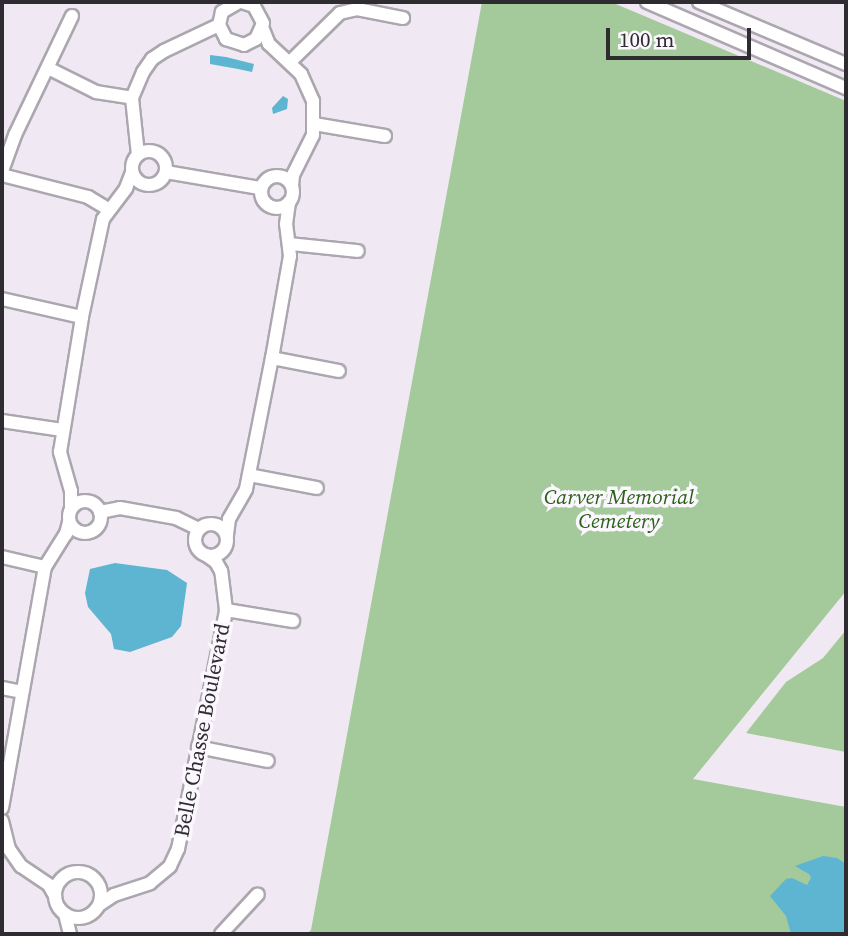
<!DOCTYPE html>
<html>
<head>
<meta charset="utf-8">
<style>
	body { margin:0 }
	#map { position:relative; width:848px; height:936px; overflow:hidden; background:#f0e9f3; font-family:"Source Serif 4",serif }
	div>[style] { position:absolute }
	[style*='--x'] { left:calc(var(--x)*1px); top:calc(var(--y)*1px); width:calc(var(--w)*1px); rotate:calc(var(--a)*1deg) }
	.green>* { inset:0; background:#a4c99a }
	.water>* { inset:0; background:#5db5d1 }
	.roads { filter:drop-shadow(2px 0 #aca7af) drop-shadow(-2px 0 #aca7af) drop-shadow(0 2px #aca7af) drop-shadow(0 -2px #aca7af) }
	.minor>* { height:12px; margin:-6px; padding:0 6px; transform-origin:6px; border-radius:6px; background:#fff }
	.minor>.ring { margin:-6px; padding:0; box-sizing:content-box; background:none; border:12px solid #fff; border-radius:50% }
	span { translate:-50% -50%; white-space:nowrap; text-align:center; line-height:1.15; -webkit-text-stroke:7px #fcf7ff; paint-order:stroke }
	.park-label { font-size:21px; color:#296216; font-style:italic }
	.street-label { font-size:21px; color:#2e2c30 }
	.frame { position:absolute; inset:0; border:4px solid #2e2c30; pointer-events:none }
	.scale { position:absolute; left:606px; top:28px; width:145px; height:32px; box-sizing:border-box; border:4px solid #2e2c30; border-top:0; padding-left:9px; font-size:21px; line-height:24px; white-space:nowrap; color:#2e2c30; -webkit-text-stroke:5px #fcf7ff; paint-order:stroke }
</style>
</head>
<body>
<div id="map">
	<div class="green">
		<div style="clip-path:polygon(482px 2px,611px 2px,846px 101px,846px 591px,693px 779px,846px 807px,846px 934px,307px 934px,311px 930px)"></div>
		<div style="clip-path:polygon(846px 630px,846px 752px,746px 733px,786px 682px,823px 658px)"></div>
	</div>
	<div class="water">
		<div style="clip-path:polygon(210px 55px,226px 57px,254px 64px,252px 72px,238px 69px,210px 64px)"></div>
		<div style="clip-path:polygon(283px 96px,288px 99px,287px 109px,273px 114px,272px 108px)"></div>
		<div style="clip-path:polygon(115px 563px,167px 570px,187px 583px,181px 626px,172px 637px,130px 652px,114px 649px,111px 634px,88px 607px,85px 593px,90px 569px)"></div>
		<div style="clip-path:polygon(823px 856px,837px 858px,846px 864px,846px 934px,791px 934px,786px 916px,770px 896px,786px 879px,792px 878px,807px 885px,811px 878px,809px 874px,795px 866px)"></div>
	</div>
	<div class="roads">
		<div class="minor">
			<div style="--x:239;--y:2;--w:20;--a:150"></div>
			<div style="--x:222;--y:12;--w:13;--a:103"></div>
			<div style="--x:219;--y:25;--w:16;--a:63"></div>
			<div style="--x:226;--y:39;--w:19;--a:18"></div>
			<div style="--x:244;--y:45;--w:13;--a:-27"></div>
			<div style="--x:256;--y:39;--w:17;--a:-66"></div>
			<div style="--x:263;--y:23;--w:19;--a:-118"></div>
			<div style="--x:254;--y:6;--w:13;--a:-162"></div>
			<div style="--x:647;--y:2;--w:217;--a:23.4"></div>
			<div style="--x:699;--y:2;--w:160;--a:22.9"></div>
			<div style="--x:262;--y:27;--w:18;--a:68"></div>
			<div style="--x:269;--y:44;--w:44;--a:43.2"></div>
			<div style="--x:301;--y:74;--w:30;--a:66"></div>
			<div style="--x:313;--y:101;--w:34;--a:90"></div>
			<div style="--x:313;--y:135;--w:45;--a:116.6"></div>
			<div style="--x:293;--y:175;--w:11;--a:95"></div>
			<div style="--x:290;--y:62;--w:70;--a:-44.4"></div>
			<div style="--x:340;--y:13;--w:17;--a:-13"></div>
			<div style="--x:357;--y:9;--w:47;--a:11.1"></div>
			<div style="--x:48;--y:68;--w:54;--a:26.6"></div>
			<div style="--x:96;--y:92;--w:36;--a:9"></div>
			<div style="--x:314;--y:124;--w:72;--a:9.6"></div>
			<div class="ring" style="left:132px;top:151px;width:22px;height:22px"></div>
			<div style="--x:138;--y:155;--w:57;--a:-96"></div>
			<div style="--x:132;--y:98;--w:28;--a:-67"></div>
			<div style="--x:143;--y:72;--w:16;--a:-55"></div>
			<div style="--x:152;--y:59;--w:14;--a:-34"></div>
			<div style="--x:164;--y:51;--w:61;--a:-25.3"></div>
			<div style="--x:2;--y:171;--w:38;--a:-70"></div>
			<div style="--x:15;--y:135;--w:132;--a:-64.4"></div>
			<div style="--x:166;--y:172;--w:95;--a:9.7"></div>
			<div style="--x:2;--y:175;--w:89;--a:14.3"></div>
			<div style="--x:88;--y:197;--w:23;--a:31"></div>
			<div class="ring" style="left:261px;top:176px;width:20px;height:20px"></div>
			<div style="--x:290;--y:244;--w:68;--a:5.9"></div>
			<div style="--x:2;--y:299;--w:82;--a:12.7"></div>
			<div style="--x:272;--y:358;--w:68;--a:11"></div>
			<div style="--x:2;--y:421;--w:61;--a:8.5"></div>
			<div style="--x:249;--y:475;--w:69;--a:10.8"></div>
			<div class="ring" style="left:69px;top:501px;width:20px;height:20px"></div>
			<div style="--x:71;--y:508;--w:17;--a:-90"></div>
			<div style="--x:71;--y:491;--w:41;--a:-105.8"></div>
			<div style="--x:60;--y:452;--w:137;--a:-80.7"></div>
			<div style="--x:82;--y:317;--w:100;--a:-77.9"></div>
			<div style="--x:103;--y:219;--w:39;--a:-53"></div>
			<div style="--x:126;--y:188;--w:17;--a:-69"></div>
			<div style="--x:100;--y:512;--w:20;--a:-11"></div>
			<div style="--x:120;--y:508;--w:57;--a:10.1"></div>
			<div style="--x:176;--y:518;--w:25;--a:26"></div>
			<div class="ring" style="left:195px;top:524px;width:20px;height:20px"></div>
			<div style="--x:227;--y:535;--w:16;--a:-83"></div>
			<div style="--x:229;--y:519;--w:34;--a:-60"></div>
			<div style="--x:246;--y:489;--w:134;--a:-78.8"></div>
			<div style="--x:272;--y:358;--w:104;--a:-80"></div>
			<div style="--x:290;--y:256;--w:32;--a:-97"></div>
			<div style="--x:286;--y:224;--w:22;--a:-82"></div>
			<div style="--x:2;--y:557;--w:44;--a:13.1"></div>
			<div style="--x:226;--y:610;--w:68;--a:9.3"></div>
			<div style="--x:2;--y:688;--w:20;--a:11"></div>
			<div style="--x:198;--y:747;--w:71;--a:11.3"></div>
			<div style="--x:2;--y:808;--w:245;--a:-79.9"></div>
			<div style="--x:45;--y:567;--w:39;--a:-58"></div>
			<div style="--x:66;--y:534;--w:12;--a:-76"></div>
			<div style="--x:2;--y:821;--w:29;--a:76"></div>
			<div style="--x:9;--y:849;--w:21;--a:55"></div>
			<div style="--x:21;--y:866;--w:34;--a:34"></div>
			<div style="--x:49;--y:885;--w:13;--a:61"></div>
			<div class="ring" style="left:55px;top:872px;width:34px;height:34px"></div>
			<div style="--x:99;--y:905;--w:18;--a:-34"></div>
			<div style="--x:114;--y:895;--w:38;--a:-18"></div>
			<div style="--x:150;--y:883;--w:26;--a:-40"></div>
			<div style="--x:170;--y:866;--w:19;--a:-65"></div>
			<div style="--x:178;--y:849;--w:244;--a:-78.6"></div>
			<div style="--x:226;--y:610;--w:39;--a:-97"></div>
			<div style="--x:221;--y:571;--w:10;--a:-119"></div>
			<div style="--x:216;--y:562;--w:12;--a:-145"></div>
			<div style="--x:65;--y:914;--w:21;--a:76"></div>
			<div style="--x:221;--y:934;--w:54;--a:-47.2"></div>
		</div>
	</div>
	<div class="park-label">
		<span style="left:619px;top:509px">Carver Memorial<br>Cemetery</span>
	</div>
	<div class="street-label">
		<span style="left:202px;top:730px;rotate:-79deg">Belle Chasse Boulevard</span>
	</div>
	<div class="frame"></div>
	<div class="scale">100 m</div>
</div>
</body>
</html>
